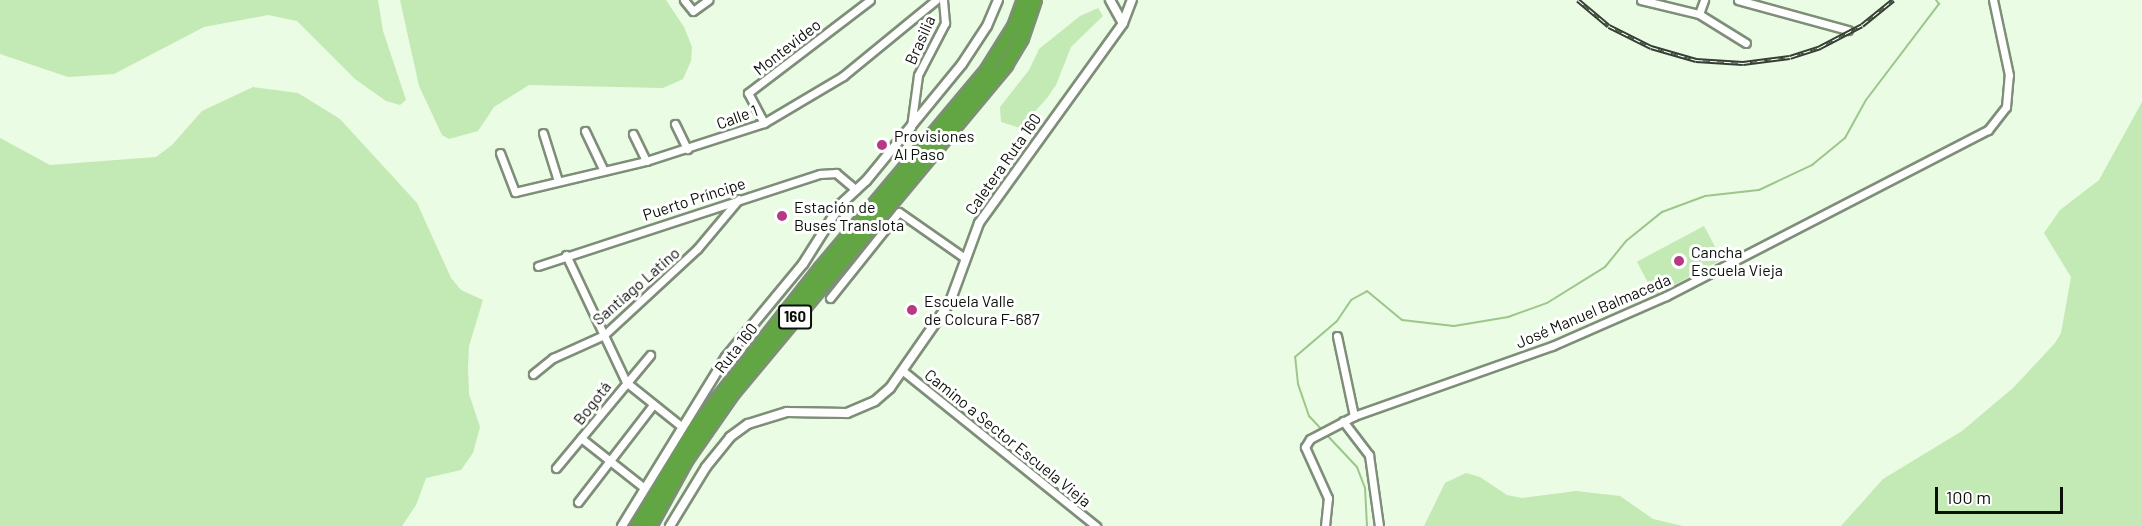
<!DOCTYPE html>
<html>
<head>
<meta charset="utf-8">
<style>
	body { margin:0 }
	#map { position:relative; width:2142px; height:526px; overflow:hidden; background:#eafce3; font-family:Barlow,sans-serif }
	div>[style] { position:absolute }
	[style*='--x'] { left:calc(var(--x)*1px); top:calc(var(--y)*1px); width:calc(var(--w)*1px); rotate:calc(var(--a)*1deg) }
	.green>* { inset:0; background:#c3e9b4; transform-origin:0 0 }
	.stream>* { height:2px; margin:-1px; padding:0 1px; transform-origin:1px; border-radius:1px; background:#9cc68b }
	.roads { filter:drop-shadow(2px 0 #7e8e78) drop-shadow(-2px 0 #7e8e78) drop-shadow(0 2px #7e8e78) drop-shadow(0 -2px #7e8e78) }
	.minor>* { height:7px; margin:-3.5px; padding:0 3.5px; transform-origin:3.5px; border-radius:3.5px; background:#fff }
	.tertiary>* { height:8px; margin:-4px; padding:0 4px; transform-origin:4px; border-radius:4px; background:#fff }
	.motorway>* { height:12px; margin:-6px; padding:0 6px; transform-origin:6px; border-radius:6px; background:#62a543 }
	.rail>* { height:4.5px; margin-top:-2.25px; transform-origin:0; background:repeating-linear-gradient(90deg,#fff 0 7px,#363f33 0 14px); box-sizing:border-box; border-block:2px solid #363f33 }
	.dots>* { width:16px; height:16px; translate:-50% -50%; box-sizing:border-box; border:3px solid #fff; border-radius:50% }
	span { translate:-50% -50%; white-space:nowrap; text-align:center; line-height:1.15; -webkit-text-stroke:6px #fff; paint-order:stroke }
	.shield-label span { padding:2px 4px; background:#fff; border:2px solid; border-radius:4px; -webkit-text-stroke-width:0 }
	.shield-label { font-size:15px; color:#0b1109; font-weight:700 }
	.street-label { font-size:16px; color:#0b1109 }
	.poi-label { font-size:16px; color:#0b1109 }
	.left { translate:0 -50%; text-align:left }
	.scale { position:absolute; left:1935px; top:487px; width:128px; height:27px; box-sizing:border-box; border:3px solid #0b1109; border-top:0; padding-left:8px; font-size:18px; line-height:21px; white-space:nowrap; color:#0b1109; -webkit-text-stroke:4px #fff; paint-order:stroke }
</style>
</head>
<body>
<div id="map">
	<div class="green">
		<div style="clip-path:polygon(0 0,378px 0,383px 31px,406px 100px,400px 105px,386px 101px,355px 79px,297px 21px,268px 15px,204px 27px,114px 74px,68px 77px,0 54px)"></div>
		<div style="clip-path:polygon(400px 0,666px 0,684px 27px,692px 47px,691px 61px,683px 79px,663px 88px,529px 85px,494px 107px,478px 131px,449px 139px,442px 135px,419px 86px)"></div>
		<div style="clip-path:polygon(1098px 8px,1103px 16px,1071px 47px,1056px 85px,1047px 98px,1020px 128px,1001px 122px,1000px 107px,1029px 70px,1039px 49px,1080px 16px)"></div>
		<div style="clip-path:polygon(253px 87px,298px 93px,340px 119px,417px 203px,451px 278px,461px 290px,483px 300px,469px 346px,468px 367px,469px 394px,480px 427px,473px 453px,461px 470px,426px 478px,416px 505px,402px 526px,0 526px,0 138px,50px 165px,156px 157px,172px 145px,202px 111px)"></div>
		<div style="clip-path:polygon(2142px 102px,2142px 526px,1841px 526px,1883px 479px,1962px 431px,2013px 388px,2055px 343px,2061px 333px,2071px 277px,2044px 233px,2060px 210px,2099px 180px)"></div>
		<div style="left:1704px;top:226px;width:38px;height:76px;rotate:62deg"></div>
		<div style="clip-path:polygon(1466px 473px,1480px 477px,1507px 495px,1522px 498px,1576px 491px,1620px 496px,1653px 519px,1683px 526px,1424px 526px,1445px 483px)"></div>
	</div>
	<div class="stream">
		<div style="--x:1367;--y:526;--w:38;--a:-93"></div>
		<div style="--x:1365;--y:488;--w:22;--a:-111"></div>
		<div style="--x:1357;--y:467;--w:70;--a:-133.3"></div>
		<div style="--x:1309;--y:416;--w:34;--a:-109"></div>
		<div style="--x:1298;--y:384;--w:27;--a:-96"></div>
		<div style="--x:1295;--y:357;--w:55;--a:-40.6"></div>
		<div style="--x:1337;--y:321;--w:25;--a:-56"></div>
		<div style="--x:1351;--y:300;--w:18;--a:-29"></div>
		<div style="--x:1367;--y:291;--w:45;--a:39.6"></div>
		<div style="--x:1402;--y:320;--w:52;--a:6.6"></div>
		<div style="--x:1454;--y:326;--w:55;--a:-9.5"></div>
		<div style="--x:1508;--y:317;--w:41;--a:-19.7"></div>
		<div style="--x:1547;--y:303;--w:68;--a:-31.8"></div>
		<div style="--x:1605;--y:267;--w:33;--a:-51"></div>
		<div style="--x:1626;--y:241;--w:46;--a:-38.9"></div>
		<div style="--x:1662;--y:212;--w:46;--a:-20.4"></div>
		<div style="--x:1705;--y:196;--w:54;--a:-6.3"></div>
		<div style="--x:1759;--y:190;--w:59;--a:-25.3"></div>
		<div style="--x:1812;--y:165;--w:43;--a:-39.3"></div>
		<div style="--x:1845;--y:138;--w:43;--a:-61.1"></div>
		<div style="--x:1866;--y:100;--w:121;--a:-52.8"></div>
		<div style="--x:1939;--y:4;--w:5;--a:-127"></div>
	</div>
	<div class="roads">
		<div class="minor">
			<div style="--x:684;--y:0;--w:14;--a:51"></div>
			<div style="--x:693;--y:11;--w:19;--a:-36"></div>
			<div style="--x:1641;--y:0;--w:60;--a:13.6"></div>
			<div style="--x:1699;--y:14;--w:15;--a:-70"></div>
			<div style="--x:1738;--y:0;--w:114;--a:15.3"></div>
			<div style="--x:1699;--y:14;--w:55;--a:31.7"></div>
			<div style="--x:764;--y:123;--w:34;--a:-118"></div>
			<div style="--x:748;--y:93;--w:153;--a:-37.3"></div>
			<div style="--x:675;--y:124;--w:28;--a:64"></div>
			<div style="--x:911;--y:127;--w:52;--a:-82.3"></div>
			<div style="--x:918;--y:75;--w:59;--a:-62.6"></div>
			<div style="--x:945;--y:23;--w:23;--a:-95"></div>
			<div style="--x:585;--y:131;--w:44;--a:64.6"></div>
			<div style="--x:543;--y:133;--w:50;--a:72.6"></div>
			<div style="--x:633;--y:134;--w:30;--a:64"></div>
			<div style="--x:500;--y:153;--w:42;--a:69"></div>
			<div style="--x:515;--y:192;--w:135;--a:-13.3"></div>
			<div style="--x:646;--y:161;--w:124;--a:-17.9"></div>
			<div style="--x:764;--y:123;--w:92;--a:-30.7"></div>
			<div style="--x:843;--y:76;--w:120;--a:-39.3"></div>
			<div style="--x:566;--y:255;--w:140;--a:64.7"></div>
			<div style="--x:626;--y:382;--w:70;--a:38.7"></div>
			<div style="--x:538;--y:266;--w:297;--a:-18.1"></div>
			<div style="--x:820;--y:174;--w:16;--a:-4"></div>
			<div style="--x:836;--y:173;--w:26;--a:40"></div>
			<div style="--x:830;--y:298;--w:110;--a:-51.3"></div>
			<div style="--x:899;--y:212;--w:80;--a:34.9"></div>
			<div style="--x:1337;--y:336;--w:82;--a:78"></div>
			<div style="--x:903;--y:371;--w:248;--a:38.8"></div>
			<div style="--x:533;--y:374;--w:26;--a:-39"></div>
			<div style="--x:553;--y:358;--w:56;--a:-24.3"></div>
			<div style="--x:604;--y:335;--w:127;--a:-42.8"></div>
			<div style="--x:697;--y:249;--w:65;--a:-50"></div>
			<div style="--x:1343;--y:421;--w:43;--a:52.6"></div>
			<div style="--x:1369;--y:455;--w:72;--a:82"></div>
			<div style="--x:581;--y:438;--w:79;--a:38.3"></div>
			<div style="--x:556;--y:468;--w:147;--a:-50.2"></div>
			<div style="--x:578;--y:502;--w:123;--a:-52.3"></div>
			<div style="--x:1325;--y:526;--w:28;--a:-84"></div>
			<div style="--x:1328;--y:498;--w:56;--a:-114.3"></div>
			<div style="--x:1305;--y:447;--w:9;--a:-58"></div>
			<div style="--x:1310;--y:439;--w:50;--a:-27.6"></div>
			<div style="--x:1354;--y:416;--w:210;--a:-19.5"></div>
			<div style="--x:1552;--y:346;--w:124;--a:-23.7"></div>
			<div style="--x:1666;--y:296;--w:362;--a:-27.3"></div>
			<div style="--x:1988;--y:130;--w:29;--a:-52"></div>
			<div style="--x:2006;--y:107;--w:32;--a:-85"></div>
			<div style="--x:2009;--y:75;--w:77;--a:-102"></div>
		</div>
		<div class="tertiary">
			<div style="--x:1110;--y:0;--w:26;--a:61"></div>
			<div style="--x:622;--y:526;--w:198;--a:-58.4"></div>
			<div style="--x:726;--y:357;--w:121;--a:-50.4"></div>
			<div style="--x:803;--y:264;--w:71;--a:-57.7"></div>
			<div style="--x:841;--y:204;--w:34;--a:-43"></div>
			<div style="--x:866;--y:181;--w:151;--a:-50.6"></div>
			<div style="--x:962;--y:64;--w:45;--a:-56.7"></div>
			<div style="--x:987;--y:26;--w:28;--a:-67"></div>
			<div style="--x:670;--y:526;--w:69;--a:-58.6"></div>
			<div style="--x:706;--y:467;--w:38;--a:-51"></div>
			<div style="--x:730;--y:437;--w:22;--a:-36"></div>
			<div style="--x:748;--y:424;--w:41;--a:-17.1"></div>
			<div style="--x:787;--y:412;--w:60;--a:1"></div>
			<div style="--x:847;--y:413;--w:30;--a:-23"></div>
			<div style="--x:875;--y:401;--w:20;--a:-41"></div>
			<div style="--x:890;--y:388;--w:105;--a:-55.1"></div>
			<div style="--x:950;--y:302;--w:84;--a:-69.8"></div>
			<div style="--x:979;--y:223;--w:246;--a:-54.2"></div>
			<div style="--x:1123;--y:23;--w:25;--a:-69"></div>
		</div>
		<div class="motorway">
			<div style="--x:637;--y:526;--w:114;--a:-59.4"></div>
			<div style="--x:695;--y:428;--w:204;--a:-51.8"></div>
			<div style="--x:821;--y:268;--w:258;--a:-50"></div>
			<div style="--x:987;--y:70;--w:51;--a:-57.9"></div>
			<div style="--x:1014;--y:27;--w:29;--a:-70"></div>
			<div style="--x:650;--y:526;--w:77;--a:-61.1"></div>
			<div style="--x:687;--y:459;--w:80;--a:-55.1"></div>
			<div style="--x:733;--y:393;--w:427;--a:-50.2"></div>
			<div style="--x:1006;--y:65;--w:31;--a:-59"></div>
			<div style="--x:1022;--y:38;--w:40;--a:-71.1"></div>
		</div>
	</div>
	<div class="rail">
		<div style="--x:1578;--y:0;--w:40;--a:40"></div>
		<div style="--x:1609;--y:26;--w:47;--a:26.6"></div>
		<div style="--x:1651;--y:47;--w:47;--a:16.1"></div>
		<div style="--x:1696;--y:60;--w:47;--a:3.7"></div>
		<div style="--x:1743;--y:63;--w:47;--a:-7.3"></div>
		<div style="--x:1790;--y:57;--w:32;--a:-18"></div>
		<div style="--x:1820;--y:47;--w:47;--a:-27.6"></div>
		<div style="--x:1862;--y:25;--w:40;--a:-39"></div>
	</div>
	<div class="dots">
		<div style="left:882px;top:145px;background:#b73986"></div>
		<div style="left:782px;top:216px;background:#b73986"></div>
		<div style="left:1679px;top:261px;background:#b73986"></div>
		<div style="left:912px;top:310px;background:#b73986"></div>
	</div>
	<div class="shield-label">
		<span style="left:795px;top:317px">160</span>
	</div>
	<div class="street-label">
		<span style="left:920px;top:40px;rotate:-66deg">Brasilia</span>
		<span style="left:787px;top:47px;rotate:-38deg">Montevideo</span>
		<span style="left:737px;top:117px;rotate:-20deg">Calle 1</span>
		<span style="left:1003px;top:164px;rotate:-55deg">Caletera Ruta 160</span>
		<span style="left:694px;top:199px;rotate:-18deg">Puerto Príncipe</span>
		<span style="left:636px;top:286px;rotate:-41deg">Santiago Latino</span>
		<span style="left:1593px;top:311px;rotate:-23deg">José Manuel Balmaceda</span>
		<span style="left:736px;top:348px;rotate:-52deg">Ruta 160</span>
		<span style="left:592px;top:403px;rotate:-52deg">Bogotá</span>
		<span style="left:1008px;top:438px;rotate:39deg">Camino a Sector Escuela Vieja</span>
	</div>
	<div class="poi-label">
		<span class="left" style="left:894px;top:145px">Provisiones<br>Al Paso</span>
		<span class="left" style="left:794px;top:216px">Estación de<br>Buses Translota</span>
		<span class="left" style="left:1691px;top:261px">Cancha<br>Escuela Vieja</span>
		<span class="left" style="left:924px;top:310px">Escuela Valle<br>de Colcura F-687</span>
	</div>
	<div class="scale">100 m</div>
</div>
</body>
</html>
